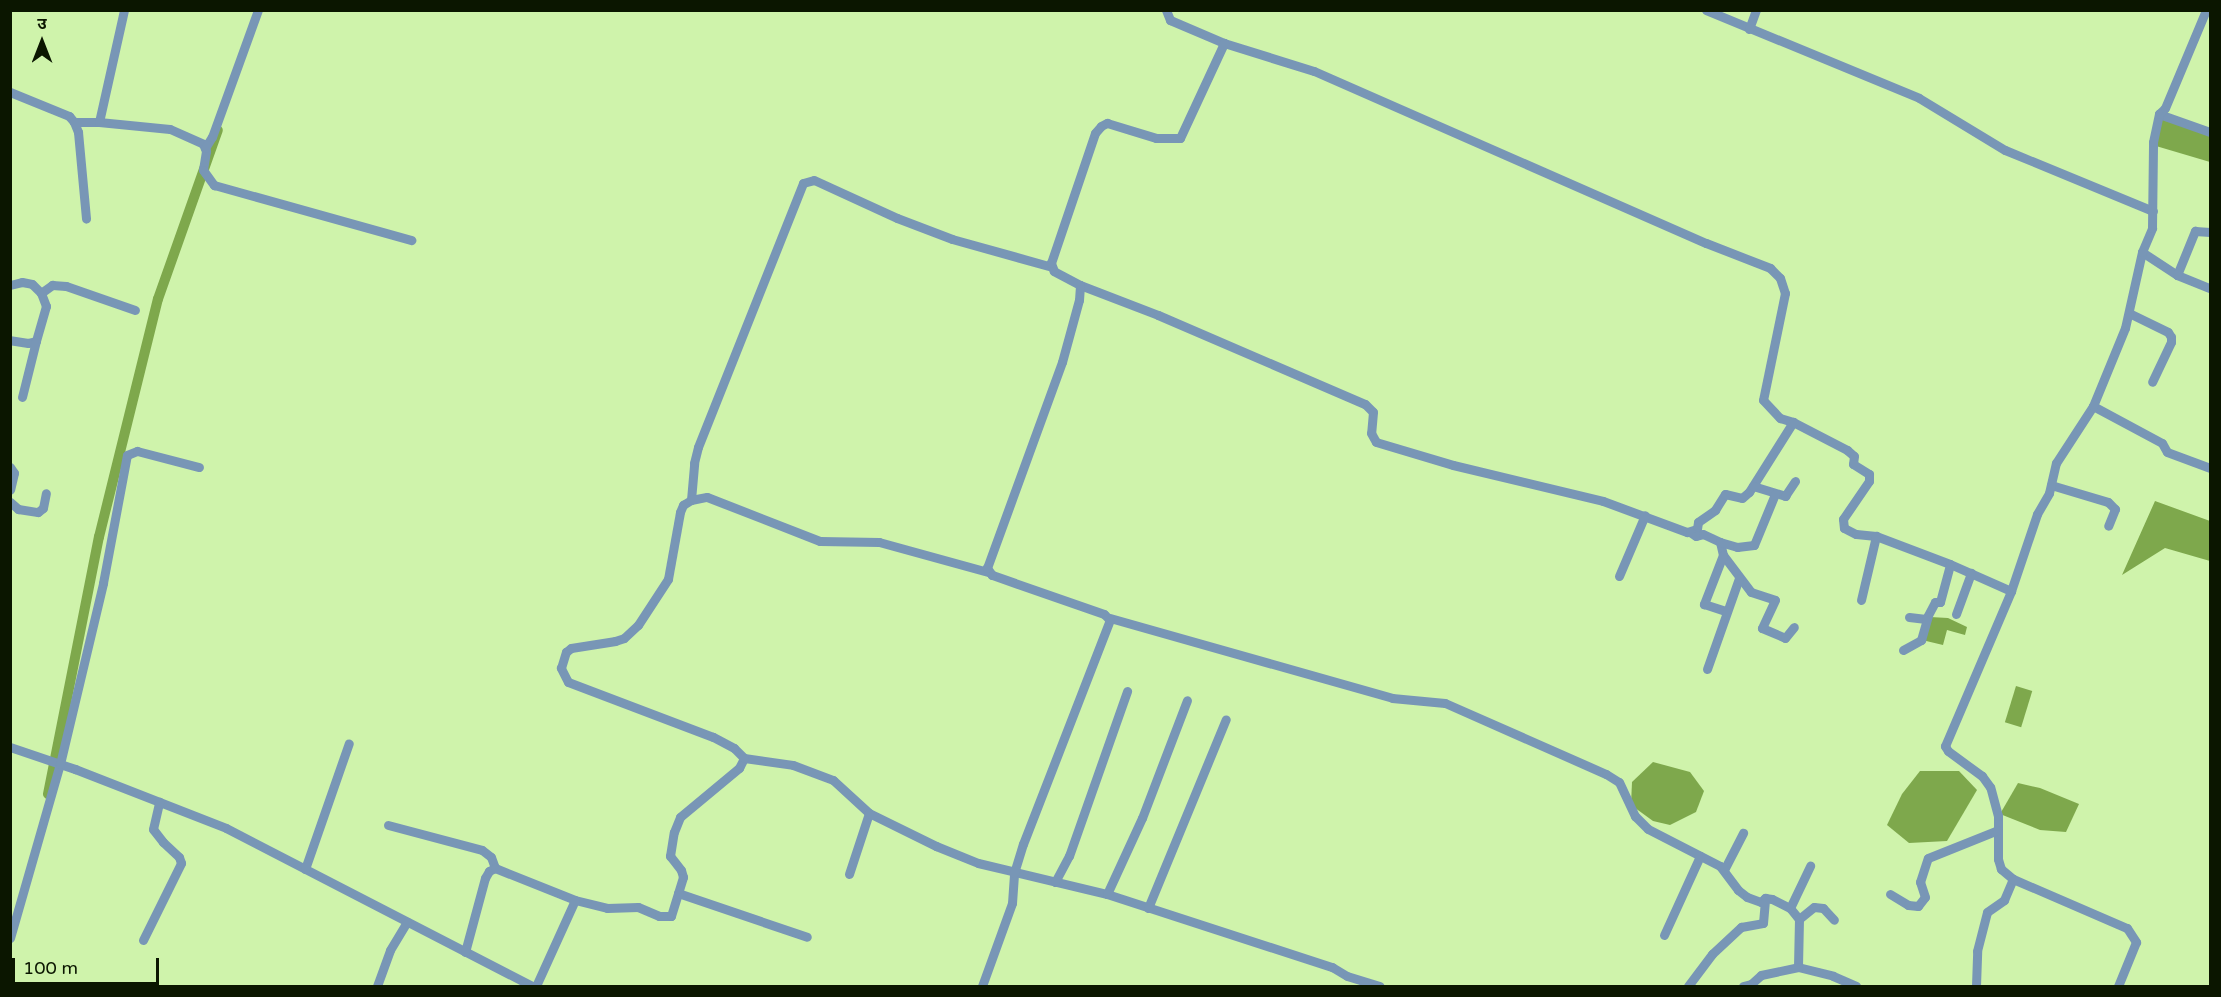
<!DOCTYPE html>
<html>
<head>
<meta charset="utf-8">
<style>
	body { margin:0 }
	#map { position:relative; width:2221px; height:997px; overflow:hidden; background:#cff3ab; font-family:"Varela Round","Noto Sans Devanagari",sans-serif }
	div>[style] { position:absolute }
	[style*='--x'] { left:calc(var(--x)*1px); top:calc(var(--y)*1px); width:calc(var(--w)*1px); rotate:calc(var(--a)*1deg) }
	.water>* { inset:0; background:#7ea84c; transform-origin:0 0 }
	.canal>* { height:10px; margin:-5px; padding:0 5px; transform-origin:5px; border-radius:5px; background:#7ea84c }
	.minor>* { height:9px; margin:-4.5px; padding:0 4.5px; transform-origin:4.5px; border-radius:4.5px; background:#7896b6 }
	span { translate:-50% -50%; white-space:nowrap; text-align:center; line-height:1.15; -webkit-text-stroke:4.5px #cff3ab; paint-order:stroke }
	.frame { position:absolute; inset:0; border:12px solid #0b1600; pointer-events:none }
	.north { position:absolute; left:12px; top:12px; width:60px; height:60px; -webkit-text-stroke:4px #cff3ab; paint-order:stroke; rotate:0deg; font-size:16px; font-weight:700; line-height:24px; text-align:center; color:#0b1600 }
	.north::after { content:''; display:block; margin:auto; width:21px; height:27px; background:#0b1600; clip-path:polygon(50% 0,100% 100%,50% 72%,0 100%) }
	.scale { position:absolute; left:12px; top:958px; width:147px; height:27px; box-sizing:border-box; border:3px solid #0b1600; border-top:0; padding-left:8px; font-size:18px; line-height:21px; white-space:nowrap; color:#0b1600; -webkit-text-stroke:4px #cff3ab; paint-order:stroke }
</style>
</head>
<body>
<div id="map">
	<div class="water">
		<div style="clip-path:polygon(2161px 118px,2210px 135px,2210px 162px,2156px 146px)"></div>
		<div style="clip-path:polygon(2155px 501px,2210px 521px,2210px 561px,2165px 548px,2122px 575px)"></div>
		<div style="clip-path:polygon(1930px 617px,1948px 618px,1967px 627px,1965px 635px,1947px 630px,1943px 645px,1922px 640px)"></div>
		<div style="left:2016px;top:686px;width:17px;height:38px;rotate:17deg"></div>
		<div style="clip-path:polygon(1653px 762px,1690px 772px,1704px 791px,1696px 812px,1670px 825px,1653px 821px,1631px 805px,1632px 782px)"></div>
		<div style="clip-path:polygon(1920px 771px,1959px 771px,1977px 790px,1947px 841px,1909px 843px,1887px 825px,1902px 794px)"></div>
		<div style="clip-path:polygon(2018px 783px,2040px 788px,2079px 804px,2066px 832px,2040px 830px,2000px 814px)"></div>
	</div>
	<div class="canal">
		<div style="--x:48;--y:794;--w:262;--a:-78.8"></div>
		<div style="--x:99;--y:537;--w:245;--a:-76.1"></div>
		<div style="--x:158;--y:299;--w:179;--a:-70.5"></div>
	</div>
	<div class="minor">
		<div style="--x:1166;--y:10;--w:11;--a:68"></div>
		<div style="--x:1170;--y:20;--w:59;--a:23.1"></div>
		<div style="--x:1224;--y:43;--w:94;--a:17.3"></div>
		<div style="--x:1314;--y:71;--w:428;--a:23.7"></div>
		<div style="--x:1706;--y:243;--w:69;--a:21.3"></div>
		<div style="--x:1770;--y:268;--w:14;--a:45"></div>
		<div style="--x:1780;--y:278;--w:16;--a:72"></div>
		<div style="--x:1785;--y:293;--w:109;--a:101.6"></div>
		<div style="--x:1763;--y:400;--w:25;--a:47"></div>
		<div style="--x:1780;--y:418;--w:14;--a:17"></div>
		<div style="--x:1793;--y:422;--w:61;--a:27.4"></div>
		<div style="--x:1847;--y:450;--w:9;--a:41"></div>
		<div style="--x:1854;--y:456;--w:8;--a:97"></div>
		<div style="--x:1853;--y:464;--w:19;--a:32"></div>
		<div style="--x:1869;--y:474;--w:7;--a:90"></div>
		<div style="--x:1869;--y:481;--w:46;--a:124.4"></div>
		<div style="--x:1843;--y:519;--w:9;--a:84"></div>
		<div style="--x:1844;--y:528;--w:13;--a:27"></div>
		<div style="--x:1856;--y:534;--w:20;--a:6"></div>
		<div style="--x:1876;--y:536;--w:79;--a:20.7"></div>
		<div style="--x:1950;--y:564;--w:67;--a:23.9"></div>
		<div style="--x:1706;--y:10;--w:230;--a:22.4"></div>
		<div style="--x:1919;--y:98;--w:100;--a:31.2"></div>
		<div style="--x:2005;--y:150;--w:160;--a:22.4"></div>
		<div style="--x:1749;--y:29;--w:20;--a:-70"></div>
		<div style="--x:10;--y:92;--w:64;--a:22.1"></div>
		<div style="--x:69;--y:116;--w:8;--a:50"></div>
		<div style="--x:74;--y:122;--w:11;--a:68"></div>
		<div style="--x:78;--y:132;--w:87;--a:84.7"></div>
		<div style="--x:2159;--y:114;--w:54;--a:19.4"></div>
		<div style="--x:74;--y:122;--w:25;--a:0"></div>
		<div style="--x:99;--y:122;--w:71;--a:5.6"></div>
		<div style="--x:170;--y:129;--w:36;--a:24"></div>
		<div style="--x:203;--y:144;--w:8;--a:67"></div>
		<div style="--x:206;--y:151;--w:19;--a:99"></div>
		<div style="--x:203;--y:170;--w:19;--a:54"></div>
		<div style="--x:214;--y:185;--w:205;--a:15.6"></div>
		<div style="--x:99;--y:122;--w:115;--a:-77.4"></div>
		<div style="--x:205;--y:148;--w:13;--a:-58"></div>
		<div style="--x:212;--y:137;--w:135;--a:-70.1"></div>
		<div style="--x:2142;--y:252;--w:42;--a:33.3"></div>
		<div style="--x:2177;--y:275;--w:35;--a:22"></div>
		<div style="--x:2177;--y:275;--w:48;--a:-67.8"></div>
		<div style="--x:2195;--y:231;--w:15;--a:4"></div>
		<div style="--x:10;--y:285;--w:12;--a:-14"></div>
		<div style="--x:22;--y:282;--w:10;--a:11"></div>
		<div style="--x:32;--y:284;--w:13;--a:45"></div>
		<div style="--x:41;--y:293;--w:14;--a:69"></div>
		<div style="--x:46;--y:306;--w:36;--a:106"></div>
		<div style="--x:36;--y:341;--w:8;--a:166"></div>
		<div style="--x:28;--y:343;--w:18;--a:-171"></div>
		<div style="--x:1080;--y:285;--w:84;--a:21"></div>
		<div style="--x:1158;--y:315;--w:225;--a:23.3"></div>
		<div style="--x:1365;--y:404;--w:11;--a:45"></div>
		<div style="--x:1373;--y:412;--w:21;--a:95"></div>
		<div style="--x:1371;--y:433;--w:10;--a:61"></div>
		<div style="--x:1376;--y:442;--w:80;--a:16.6"></div>
		<div style="--x:1453;--y:465;--w:154;--a:13.5"></div>
		<div style="--x:1603;--y:501;--w:90;--a:20.3"></div>
		<div style="--x:1687;--y:532;--w:10;--a:-17"></div>
		<div style="--x:1697;--y:529;--w:7;--a:-82"></div>
		<div style="--x:1698;--y:522;--w:21;--a:-35"></div>
		<div style="--x:1715;--y:510;--w:19;--a:-58"></div>
		<div style="--x:1725;--y:494;--w:17;--a:13"></div>
		<div style="--x:1742;--y:498;--w:9;--a:-41"></div>
		<div style="--x:1749;--y:492;--w:83;--a:-57.8"></div>
		<div style="--x:41;--y:293;--w:14;--a:-36"></div>
		<div style="--x:52;--y:285;--w:14;--a:4"></div>
		<div style="--x:66;--y:286;--w:73;--a:19.2"></div>
		<div style="--x:2129;--y:313;--w:43;--a:26"></div>
		<div style="--x:2168;--y:332;--w:6;--a:59"></div>
		<div style="--x:2171;--y:337;--w:5;--a:90"></div>
		<div style="--x:2171;--y:342;--w:44;--a:115.4"></div>
		<div style="--x:22;--y:397;--w:58;--a:-76"></div>
		<div style="--x:2093;--y:406;--w:78;--a:28.2"></div>
		<div style="--x:2162;--y:443;--w:10;--a:61"></div>
		<div style="--x:2167;--y:452;--w:46;--a:20.4"></div>
		<div style="--x:10;--y:467;--w:7;--a:56"></div>
		<div style="--x:14;--y:473;--w:17;--a:103"></div>
		<div style="--x:2051;--y:485;--w:59;--a:16.6"></div>
		<div style="--x:2108;--y:502;--w:10;--a:45"></div>
		<div style="--x:2115;--y:509;--w:18;--a:112"></div>
		<div style="--x:1753;--y:486;--w:34;--a:17"></div>
		<div style="--x:1785;--y:496;--w:18;--a:-56"></div>
		<div style="--x:691;--y:500;--w:37;--a:-85"></div>
		<div style="--x:694;--y:463;--w:16;--a:-76"></div>
		<div style="--x:698;--y:447;--w:284;--a:-68.3"></div>
		<div style="--x:803;--y:183;--w:11;--a:-15"></div>
		<div style="--x:814;--y:180;--w:91;--a:24.6"></div>
		<div style="--x:897;--y:218;--w:59;--a:20.9"></div>
		<div style="--x:952;--y:239;--w:104;--a:15.6"></div>
		<div style="--x:10;--y:502;--w:11;--a:41"></div>
		<div style="--x:18;--y:509;--w:20;--a:9"></div>
		<div style="--x:38;--y:512;--w:6;--a:-39"></div>
		<div style="--x:43;--y:508;--w:15;--a:-79"></div>
		<div style="--x:1690;--y:532;--w:7;--a:34"></div>
		<div style="--x:1696;--y:536;--w:7;--a:-16"></div>
		<div style="--x:1703;--y:534;--w:19;--a:25"></div>
		<div style="--x:1720;--y:542;--w:13;--a:77"></div>
		<div style="--x:1723;--y:555;--w:46;--a:52.9"></div>
		<div style="--x:1751;--y:592;--w:25;--a:18"></div>
		<div style="--x:1775;--y:600;--w:31;--a:115"></div>
		<div style="--x:1762;--y:628;--w:25;--a:23"></div>
		<div style="--x:1785;--y:638;--w:14;--a:-51"></div>
		<div style="--x:1720;--y:542;--w:18;--a:16"></div>
		<div style="--x:1737;--y:547;--w:17;--a:-7"></div>
		<div style="--x:1754;--y:545;--w:55;--a:-67.6"></div>
		<div style="--x:1723;--y:555;--w:53;--a:111.2"></div>
		<div style="--x:1704;--y:604;--w:23;--a:18"></div>
		<div style="--x:1619;--y:576;--w:66;--a:-66.9"></div>
		<div style="--x:1861;--y:600;--w:66;--a:-76.8"></div>
		<div style="--x:1956;--y:614;--w:44;--a:-69.9"></div>
		<div style="--x:1909;--y:617;--w:17;--a:7"></div>
		<div style="--x:1926;--y:619;--w:19;--a:-62"></div>
		<div style="--x:1935;--y:602;--w:5;--a:0"></div>
		<div style="--x:1940;--y:602;--w:39;--a:-75"></div>
		<div style="--x:1110;--y:618;--w:293;--a:15.8"></div>
		<div style="--x:1392;--y:698;--w:53;--a:5.4"></div>
		<div style="--x:1445;--y:703;--w:176;--a:23.8"></div>
		<div style="--x:1606;--y:774;--w:15;--a:32"></div>
		<div style="--x:1619;--y:782;--w:38;--a:65"></div>
		<div style="--x:1635;--y:816;--w:18;--a:45"></div>
		<div style="--x:1648;--y:829;--w:81;--a:27.2"></div>
		<div style="--x:1720;--y:866;--w:30;--a:53"></div>
		<div style="--x:1738;--y:890;--w:11;--a:38"></div>
		<div style="--x:1747;--y:897;--w:15;--a:20"></div>
		<div style="--x:1761;--y:902;--w:6;--a:-45"></div>
		<div style="--x:1765;--y:898;--w:7;--a:8"></div>
		<div style="--x:1772;--y:899;--w:20;--a:27"></div>
		<div style="--x:1790;--y:908;--w:14;--a:51"></div>
		<div style="--x:1799;--y:919;--w:48;--a:91.2"></div>
		<div style="--x:1798;--y:967;--w:36;--a:14"></div>
		<div style="--x:1833;--y:976;--w:25;--a:23"></div>
		<div style="--x:1903;--y:650;--w:21;--a:-29"></div>
		<div style="--x:1921;--y:640;--w:25;--a:-74"></div>
		<div style="--x:1707;--y:669;--w:96;--a:-70.6"></div>
		<div style="--x:10;--y:747;--w:69;--a:18.7"></div>
		<div style="--x:75;--y:769;--w:162;--a:21.3"></div>
		<div style="--x:226;--y:828;--w:344;--a:27.3"></div>
		<div style="--x:744;--y:758;--w:49;--a:8.1"></div>
		<div style="--x:793;--y:765;--w:43;--a:20.6"></div>
		<div style="--x:833;--y:780;--w:49;--a:42.5"></div>
		<div style="--x:388;--y:825;--w:97;--a:14.9"></div>
		<div style="--x:482;--y:850;--w:11;--a:38"></div>
		<div style="--x:491;--y:857;--w:12;--a:70"></div>
		<div style="--x:305;--y:869;--w:133;--a:-70.8"></div>
		<div style="--x:1724;--y:870;--w:42;--a:-62.8"></div>
		<div style="--x:849;--y:874;--w:64;--a:-71.8"></div>
		<div style="--x:869;--y:813;--w:75;--a:26.2"></div>
		<div style="--x:936;--y:846;--w:45;--a:22"></div>
		<div style="--x:978;--y:863;--w:133;--a:13.5"></div>
		<div style="--x:1107;--y:894;--w:237;--a:18"></div>
		<div style="--x:1332;--y:967;--w:17;--a:31"></div>
		<div style="--x:1347;--y:976;--w:34;--a:17"></div>
		<div style="--x:2013;--y:879;--w:16;--a:-140"></div>
		<div style="--x:2001;--y:869;--w:10;--a:-107"></div>
		<div style="--x:1998;--y:859;--w:43;--a:-90"></div>
		<div style="--x:1998;--y:816;--w:30;--a:-105"></div>
		<div style="--x:1990;--y:787;--w:14;--a:-126"></div>
		<div style="--x:1982;--y:776;--w:42;--a:-143.7"></div>
		<div style="--x:1948;--y:751;--w:6;--a:-121"></div>
		<div style="--x:1945;--y:746;--w:168;--a:-66.9"></div>
		<div style="--x:2011;--y:591;--w:81;--a:-71.3"></div>
		<div style="--x:2037;--y:514;--w:24;--a:-60"></div>
		<div style="--x:2049;--y:493;--w:31;--a:-77"></div>
		<div style="--x:2056;--y:463;--w:68;--a:-57"></div>
		<div style="--x:2093;--y:406;--w:84;--a:-67.7"></div>
		<div style="--x:2125;--y:328;--w:78;--a:-77.4"></div>
		<div style="--x:2142;--y:252;--w:26;--a:-67"></div>
		<div style="--x:2152;--y:228;--w:86;--a:-89.3"></div>
		<div style="--x:2153;--y:142;--w:29;--a:-78"></div>
		<div style="--x:2159;--y:114;--w:8;--a:-45"></div>
		<div style="--x:2165;--y:108;--w:106;--a:-67.3"></div>
		<div style="--x:1055;--y:882;--w:30;--a:-62"></div>
		<div style="--x:1069;--y:856;--w:175;--a:-70.6"></div>
		<div style="--x:678;--y:893;--w:136;--a:18.8"></div>
		<div style="--x:1107;--y:894;--w:84;--a:-65.3"></div>
		<div style="--x:1142;--y:818;--w:126;--a:-69.1"></div>
		<div style="--x:1890;--y:894;--w:21;--a:31"></div>
		<div style="--x:1908;--y:905;--w:10;--a:6"></div>
		<div style="--x:1918;--y:906;--w:11;--a:-52"></div>
		<div style="--x:1925;--y:897;--w:16;--a:-108"></div>
		<div style="--x:1920;--y:882;--w:25;--a:-72"></div>
		<div style="--x:1928;--y:858;--w:75;--a:-21.8"></div>
		<div style="--x:1148;--y:908;--w:204;--a:-67.6"></div>
		<div style="--x:1790;--y:908;--w:47;--a:-64.5"></div>
		<div style="--x:1799;--y:919;--w:19;--a:-39"></div>
		<div style="--x:1814;--y:907;--w:9;--a:6"></div>
		<div style="--x:1823;--y:908;--w:16;--a:47"></div>
		<div style="--x:1664;--y:935;--w:87;--a:-65.5"></div>
		<div style="--x:10;--y:938;--w:181;--a:-74"></div>
		<div style="--x:60;--y:764;--w:186;--a:-76.6"></div>
		<div style="--x:103;--y:583;--w:130;--a:-79.4"></div>
		<div style="--x:127;--y:455;--w:11;--a:-22"></div>
		<div style="--x:137;--y:451;--w:64;--a:14.5"></div>
		<div style="--x:143;--y:940;--w:86;--a:-63.7"></div>
		<div style="--x:181;--y:863;--w:6;--a:-108"></div>
		<div style="--x:179;--y:857;--w:22;--a:-137"></div>
		<div style="--x:163;--y:842;--w:16;--a:-128"></div>
		<div style="--x:153;--y:829;--w:28;--a:-77"></div>
		<div style="--x:465;--y:952;--w:77;--a:-74.9"></div>
		<div style="--x:485;--y:878;--w:8;--a:-60"></div>
		<div style="--x:489;--y:871;--w:7;--a:-27"></div>
		<div style="--x:495;--y:868;--w:86;--a:21.8"></div>
		<div style="--x:575;--y:900;--w:33;--a:14"></div>
		<div style="--x:607;--y:908;--w:31;--a:-2"></div>
		<div style="--x:638;--y:907;--w:23;--a:23"></div>
		<div style="--x:659;--y:916;--w:12;--a:0"></div>
		<div style="--x:671;--y:916;--w:41;--a:-72.9"></div>
		<div style="--x:683;--y:877;--w:7;--a:-106"></div>
		<div style="--x:681;--y:870;--w:18;--a:-128"></div>
		<div style="--x:670;--y:856;--w:24;--a:-81"></div>
		<div style="--x:674;--y:832;--w:16;--a:-68"></div>
		<div style="--x:680;--y:817;--w:77;--a:-39.7"></div>
		<div style="--x:739;--y:768;--w:11;--a:-63"></div>
		<div style="--x:744;--y:758;--w:14;--a:-135"></div>
		<div style="--x:734;--y:748;--w:24;--a:-152"></div>
		<div style="--x:713;--y:737;--w:155;--a:-159.2"></div>
		<div style="--x:568;--y:682;--w:16;--a:-117"></div>
		<div style="--x:561;--y:668;--w:17;--a:-73"></div>
		<div style="--x:566;--y:652;--w:6;--a:-39"></div>
		<div style="--x:571;--y:648;--w:45;--a:-9"></div>
		<div style="--x:615;--y:641;--w:9;--a:-18"></div>
		<div style="--x:624;--y:638;--w:19;--a:-43"></div>
		<div style="--x:638;--y:625;--w:55;--a:-56.9"></div>
		<div style="--x:668;--y:579;--w:68;--a:-79.8"></div>
		<div style="--x:680;--y:512;--w:8;--a:-67"></div>
		<div style="--x:683;--y:505;--w:9;--a:-32"></div>
		<div style="--x:691;--y:500;--w:16;--a:-11"></div>
		<div style="--x:707;--y:497;--w:121;--a:21.3"></div>
		<div style="--x:820;--y:541;--w:59;--a:1"></div>
		<div style="--x:879;--y:542;--w:113;--a:15.4"></div>
		<div style="--x:377;--y:986;--w:38;--a:-70"></div>
		<div style="--x:390;--y:950;--w:33;--a:-59"></div>
		<div style="--x:536;--y:986;--w:94;--a:-65.6"></div>
		<div style="--x:982;--y:986;--w:88;--a:-70.1"></div>
		<div style="--x:1012;--y:903;--w:30;--a:-86"></div>
		<div style="--x:1014;--y:873;--w:30;--a:-73"></div>
		<div style="--x:1023;--y:844;--w:240;--a:-68.8"></div>
		<div style="--x:1110;--y:620;--w:8;--a:-135"></div>
		<div style="--x:1104;--y:614;--w:119;--a:-160.8"></div>
		<div style="--x:992;--y:575;--w:9;--a:-126"></div>
		<div style="--x:987;--y:568;--w:219;--a:-70"></div>
		<div style="--x:1062;--y:362;--w:64;--a:-74.7"></div>
		<div style="--x:1079;--y:300;--w:15;--a:-86"></div>
		<div style="--x:1080;--y:285;--w:30;--a:-152"></div>
		<div style="--x:1054;--y:271;--w:9;--a:-111"></div>
		<div style="--x:1051;--y:263;--w:137;--a:-71.3"></div>
		<div style="--x:1095;--y:133;--w:9;--a:-49"></div>
		<div style="--x:1101;--y:126;--w:7;--a:-27"></div>
		<div style="--x:1107;--y:123;--w:51;--a:17"></div>
		<div style="--x:1156;--y:138;--w:24;--a:0"></div>
		<div style="--x:1180;--y:138;--w:105;--a:-65.1"></div>
		<div style="--x:1688;--y:986;--w:40;--a:-53"></div>
		<div style="--x:1712;--y:954;--w:40;--a:-43"></div>
		<div style="--x:1741;--y:927;--w:22;--a:-10"></div>
		<div style="--x:1763;--y:923;--w:25;--a:-85"></div>
		<div style="--x:1743;--y:986;--w:8;--a:-14"></div>
		<div style="--x:1751;--y:984;--w:13;--a:-42"></div>
		<div style="--x:1761;--y:975;--w:38;--a:-12"></div>
		<div style="--x:1976;--y:986;--w:35;--a:-88"></div>
		<div style="--x:1977;--y:951;--w:40;--a:-75.6"></div>
		<div style="--x:1987;--y:912;--w:21;--a:-35"></div>
		<div style="--x:2004;--y:900;--w:23;--a:-67"></div>
		<div style="--x:2013;--y:879;--w:124;--a:23.3"></div>
		<div style="--x:2127;--y:928;--w:17;--a:57"></div>
		<div style="--x:2136;--y:942;--w:48;--a:112.2"></div>
	</div>
	<div class="frame"></div>
	<div class="north">उ</div>
	<div class="scale">100 m</div>
</div>
</body>
</html>
